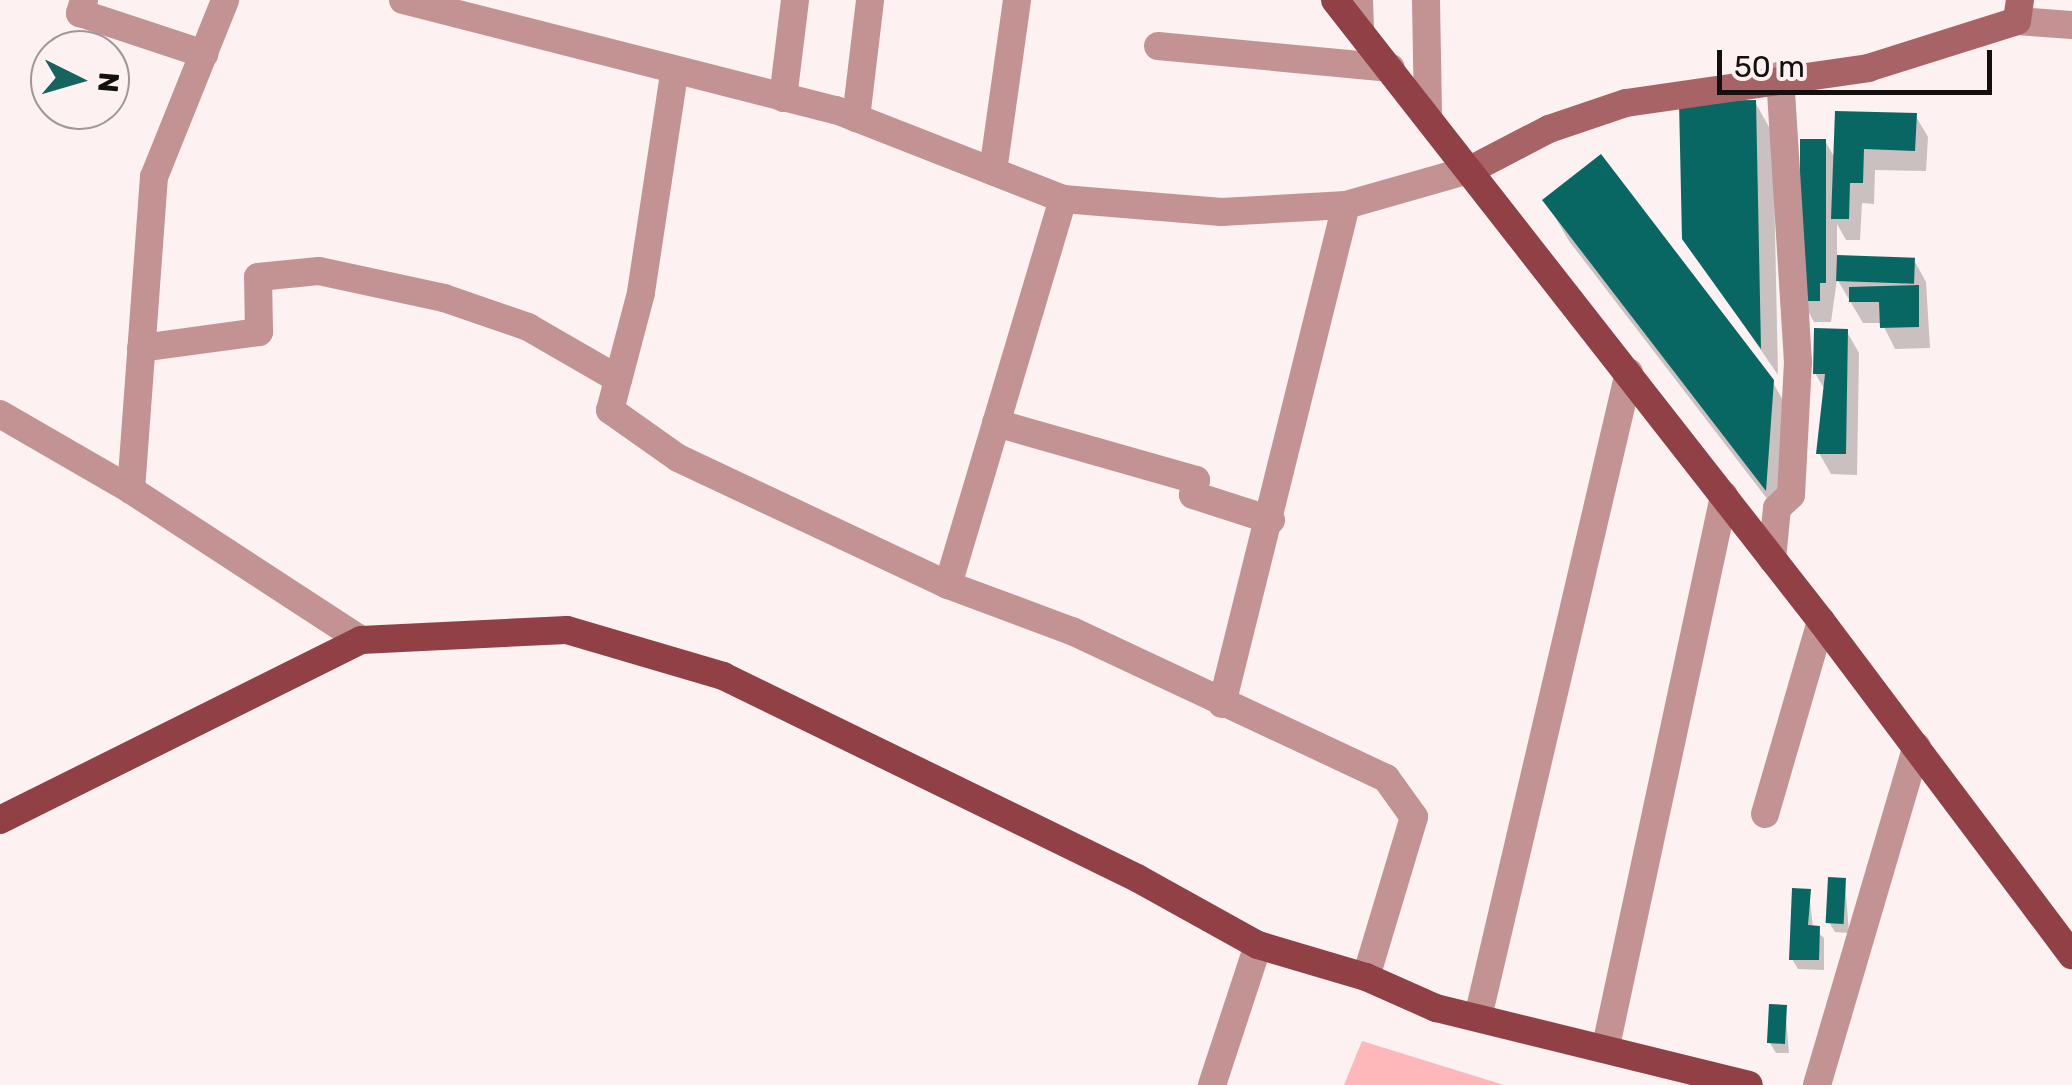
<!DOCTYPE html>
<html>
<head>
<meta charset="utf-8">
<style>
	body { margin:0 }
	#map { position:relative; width:2072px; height:1085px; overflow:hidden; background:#fdf1f1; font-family:Rubik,sans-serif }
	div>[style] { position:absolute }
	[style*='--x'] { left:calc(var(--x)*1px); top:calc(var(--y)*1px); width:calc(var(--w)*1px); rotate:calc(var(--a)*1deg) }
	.green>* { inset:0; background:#ffb8b9 }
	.shadow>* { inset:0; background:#0003 }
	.building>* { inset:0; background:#086763; transform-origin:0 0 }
	.pedestrian>* { height:28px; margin:-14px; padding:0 14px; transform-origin:14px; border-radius:14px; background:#c39394 }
	.minor>* { height:28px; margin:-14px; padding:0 14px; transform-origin:14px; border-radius:14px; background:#c39394 }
	.secondary>* { height:28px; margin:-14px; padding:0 14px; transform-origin:14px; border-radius:14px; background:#a76366 }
	.primary>* { height:28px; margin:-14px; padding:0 14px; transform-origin:14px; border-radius:14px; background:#914046 }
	span { translate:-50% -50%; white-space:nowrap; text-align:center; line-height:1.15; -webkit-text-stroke:10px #fdf1f1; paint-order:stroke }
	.north { position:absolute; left:30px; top:30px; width:100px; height:100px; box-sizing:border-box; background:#fdf1f1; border:2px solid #a09797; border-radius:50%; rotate:95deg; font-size:28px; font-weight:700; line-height:40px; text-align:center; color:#141010 }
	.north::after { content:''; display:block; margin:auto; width:35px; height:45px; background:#156460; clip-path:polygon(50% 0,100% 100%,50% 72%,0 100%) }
	.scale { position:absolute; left:1717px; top:50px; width:275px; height:45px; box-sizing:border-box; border:5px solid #141010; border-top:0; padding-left:12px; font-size:30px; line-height:35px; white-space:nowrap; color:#141010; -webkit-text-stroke:8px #fdf1f1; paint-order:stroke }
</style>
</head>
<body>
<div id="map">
	<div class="green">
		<div style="clip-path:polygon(1362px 1041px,1504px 1085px,1344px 1085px)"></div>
	</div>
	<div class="shadow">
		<div style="clip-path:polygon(1755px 102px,1773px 134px,1778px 375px,1684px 238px)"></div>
		<div style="clip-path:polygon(1915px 115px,1928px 137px,1926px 171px,1875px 170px,1874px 204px,1862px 203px,1860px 240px,1846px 240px,1837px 224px,1837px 258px,1914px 260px,1926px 282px,1930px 348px,1895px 349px,1882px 323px,1863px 323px,1837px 279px,1831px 322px,1814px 322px,1802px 300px,1825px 141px,1836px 160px)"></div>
		<div style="clip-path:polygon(1545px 200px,1772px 381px,1796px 423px,1788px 526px,1569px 241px)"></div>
		<div style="clip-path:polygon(1847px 332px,1859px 353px,1857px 475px,1831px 474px,1819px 453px,1825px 390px,1815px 373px)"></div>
		<div style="clip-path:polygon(1845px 881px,1849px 933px,1835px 932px,1829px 922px)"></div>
		<div style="clip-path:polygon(1809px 892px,1813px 928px,1824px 938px,1824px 970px,1798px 969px,1792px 959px)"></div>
		<div style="clip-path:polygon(1785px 1007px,1789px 1053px,1776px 1053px,1770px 1043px)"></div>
	</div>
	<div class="building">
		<div style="clip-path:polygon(1756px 100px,1761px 349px,1682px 239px,1679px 101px)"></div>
		<div style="clip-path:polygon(1835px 111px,1917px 113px,1915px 151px,1864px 149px,1863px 183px,1850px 183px,1849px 219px,1831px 219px)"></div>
		<div style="clip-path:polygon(1800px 139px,1826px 139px,1826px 283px,1820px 283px,1820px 301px,1800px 301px)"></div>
		<div style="clip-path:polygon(1601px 154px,1774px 380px,1766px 491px,1542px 200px)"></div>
		<div style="left:1837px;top:255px;width:78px;height:26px;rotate:2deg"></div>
		<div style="clip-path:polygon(1919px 285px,1919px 327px,1880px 328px,1879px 302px,1849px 302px,1849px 287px)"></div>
		<div style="clip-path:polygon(1814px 328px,1848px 329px,1846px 454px,1816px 454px,1825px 374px,1813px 374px)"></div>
		<div style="left:1828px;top:877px;width:18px;height:46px;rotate:3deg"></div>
		<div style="clip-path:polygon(1792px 888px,1811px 889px,1808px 925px,1820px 926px,1819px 960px,1789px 960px)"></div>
		<div style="left:1769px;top:1004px;width:18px;height:39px;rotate:3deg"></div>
	</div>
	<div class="pedestrian">
		<div style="--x:1817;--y:1085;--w:353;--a:-73.6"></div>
	</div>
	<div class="minor">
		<div style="--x:84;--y:0;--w:14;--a:107"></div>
		<div style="--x:80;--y:13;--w:131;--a:18.3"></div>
		<div style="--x:403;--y:0;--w:447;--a:14.3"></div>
		<div style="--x:836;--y:110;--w:244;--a:21.4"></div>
		<div style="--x:1063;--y:199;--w:159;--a:4.7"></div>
		<div style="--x:1221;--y:212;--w:125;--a:-3.2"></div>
		<div style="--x:1346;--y:205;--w:131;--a:-15.9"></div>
		<div style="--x:1359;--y:0;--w:30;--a:88"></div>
		<div style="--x:1426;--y:0;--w:115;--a:89"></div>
		<div style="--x:2017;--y:21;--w:55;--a:4.2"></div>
		<div style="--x:1158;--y:46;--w:234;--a:5.4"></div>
		<div style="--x:674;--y:74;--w:221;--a:98.6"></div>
		<div style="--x:641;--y:293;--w:121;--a:104.8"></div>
		<div style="--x:610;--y:410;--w:83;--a:35.2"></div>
		<div style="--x:678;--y:458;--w:298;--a:25.2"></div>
		<div style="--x:783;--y:98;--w:99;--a:-83"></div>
		<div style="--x:856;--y:118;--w:119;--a:-83.2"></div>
		<div style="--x:993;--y:171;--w:173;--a:-82"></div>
		<div style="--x:1063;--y:199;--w:403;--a:106.6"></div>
		<div style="--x:948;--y:585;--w:132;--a:20.4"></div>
		<div style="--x:1072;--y:631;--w:347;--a:25.1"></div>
		<div style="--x:1386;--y:778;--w:48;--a:54.3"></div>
		<div style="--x:1414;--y:817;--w:167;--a:106.7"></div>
		<div style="--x:141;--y:348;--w:119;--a:-7.7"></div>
		<div style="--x:259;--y:332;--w:55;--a:-91"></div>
		<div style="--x:258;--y:277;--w:61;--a:-5.6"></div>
		<div style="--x:319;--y:271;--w:128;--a:12.2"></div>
		<div style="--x:444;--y:298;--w:89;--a:19"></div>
		<div style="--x:528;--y:327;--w:104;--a:30"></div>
		<div style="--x:0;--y:414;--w:151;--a:30.1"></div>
		<div style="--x:131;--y:490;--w:275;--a:33.1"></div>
		<div style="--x:996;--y:423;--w:208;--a:15.9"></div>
		<div style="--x:1196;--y:480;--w:15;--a:101"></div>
		<div style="--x:1193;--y:495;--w:82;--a:17.8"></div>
		<div style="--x:131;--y:490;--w:314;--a:-85.8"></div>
		<div style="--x:154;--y:177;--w:191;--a:-68.1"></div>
		<div style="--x:1772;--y:559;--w:51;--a:-84.4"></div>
		<div style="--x:1777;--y:508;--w:19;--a:-43"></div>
		<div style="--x:1791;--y:495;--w:133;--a:-87"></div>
		<div style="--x:1798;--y:362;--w:287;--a:-93.6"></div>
		<div style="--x:1222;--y:704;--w:514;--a:-76.04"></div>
		<div style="--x:1765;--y:814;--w:201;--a:-73.8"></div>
		<div style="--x:1478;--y:1017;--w:662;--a:-76.82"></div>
		<div style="--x:1606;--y:1046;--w:563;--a:-77.89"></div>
		<div style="--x:1212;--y:1085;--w:147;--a:-71.8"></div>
	</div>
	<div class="secondary">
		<div style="--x:1472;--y:169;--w:87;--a:-27.5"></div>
		<div style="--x:1549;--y:129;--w:81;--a:-18.7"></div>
		<div style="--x:1626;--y:103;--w:245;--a:-8.2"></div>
		<div style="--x:1868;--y:68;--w:156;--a:-17.5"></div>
		<div style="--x:2017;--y:21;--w:21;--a:-82"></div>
	</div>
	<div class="primary">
		<div style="--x:1335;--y:0;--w:789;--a:51.95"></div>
		<div style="--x:1821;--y:621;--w:418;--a:53.1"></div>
		<div style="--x:0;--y:820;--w:403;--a:-26.5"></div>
		<div style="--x:361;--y:640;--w:206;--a:-2.8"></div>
		<div style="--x:567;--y:630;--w:163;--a:16.4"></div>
		<div style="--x:723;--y:676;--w:461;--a:26"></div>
		<div style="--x:1137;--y:878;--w:138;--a:29"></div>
		<div style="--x:1258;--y:945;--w:113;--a:16.5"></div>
		<div style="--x:1366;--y:977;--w:77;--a:23.9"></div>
		<div style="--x:1436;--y:1008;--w:322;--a:13.8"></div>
	</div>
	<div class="north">N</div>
	<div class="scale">50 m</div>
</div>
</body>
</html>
